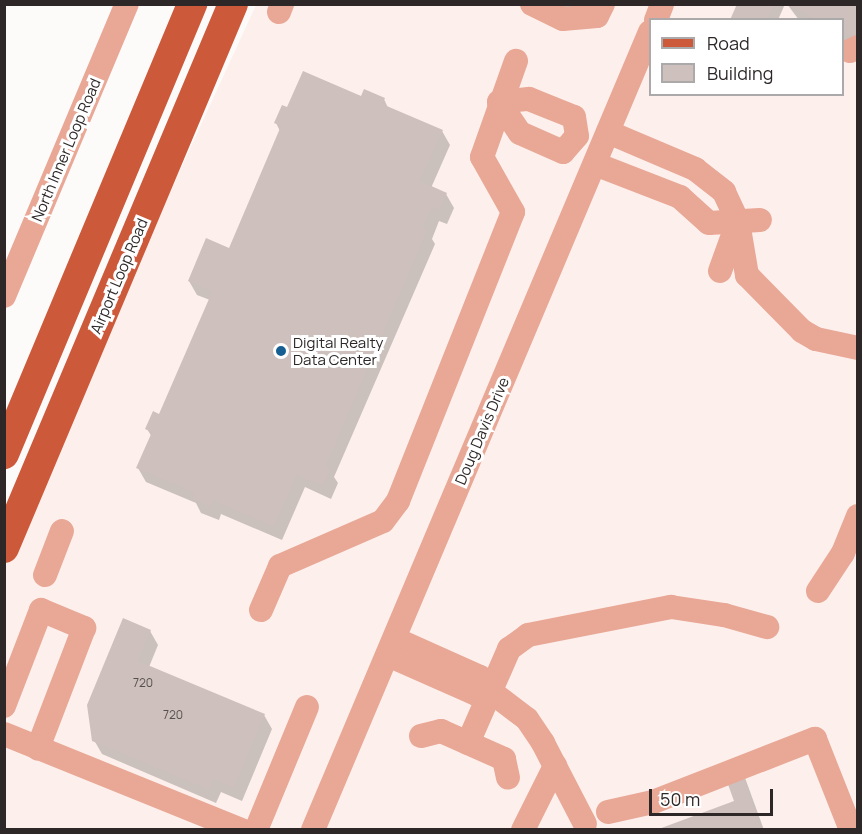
<!DOCTYPE html>
<html>
<head>
<meta charset="utf-8">
<style>
	body { margin:0 }
	#map { position:relative; width:862px; height:834px; overflow:hidden; background:#fdfbfa; font-family:Manrope,sans-serif }
	div>[style] { position:absolute }
	[style*='--x'] { left:calc(var(--x)*1px); top:calc(var(--y)*1px); width:calc(var(--w)*1px); rotate:calc(var(--a)*1deg) }
	.built>* { inset:0; background:#fdf0ec }
	.shadow>* { inset:0; background:#0003 }
	.building>* { inset:0; background:#cec0bc }
	.minor>* { height:24px; margin:-12px; padding:0 12px; transform-origin:12px; border-radius:12px; background:#e9a796 }
	.major>* { height:30px; margin:-15px; padding:0 15px; transform-origin:15px; border-radius:15px; background:#cd593b }
	.dots>* { width:16px; height:16px; translate:-50% -50%; box-sizing:border-box; border:3px solid #fff; border-radius:50% }
	span { translate:-50% -50%; white-space:nowrap; text-align:center; line-height:1.15; -webkit-text-stroke:6px #fff; paint-order:stroke }
	.number-label { font-size:12px; color:#554e4c }
	.number-label span { -webkit-text-stroke-width:0 }
	.street-label { font-size:15px; color:#2d2827 }
	.poi-label { font-size:15px; color:#2d2827 }
	.left { translate:0 -50%; text-align:left }
	.frame { position:absolute; inset:0; border:6px solid #2d2827; pointer-events:none }
	.legend { position:absolute; left:649px; top:18px; width:195px; height:78px; box-sizing:border-box; background:#fff; border:2px solid #aba9a9; margin:0; padding:8px 10px; list-style:none; font-size:18px; color:#2d2827 }
	.legend li { display:flex; align-items:center; gap:12px; height:30px }
	.legend b { width:30px; border:2px solid #aba9a9 }
	.scale { position:absolute; left:649px; top:789px; width:124px; height:27px; box-sizing:border-box; border:3px solid #2d2827; border-top:0; padding-left:8px; font-size:18px; line-height:21px; white-space:nowrap; color:#2d2827; -webkit-text-stroke:4px #fff; paint-order:stroke }
</style>
</head>
<body>
<div id="map">
	<div class="built">
		<div style="clip-path:polygon(evenodd,256px 5px,857px 5px,857px 829px,5px 830px,5px 551px,256px 5px,650px 20px,842px 20px,842px 94px,650px 94px,650px 20px)"></div>
	</div>
	<div class="shadow">
		<div style="clip-path:polygon(556px 4px,580px 4px,561px 14px)"></div>
		<div style="clip-path:polygon(739px 4px,785px 4px,778px 20px,731px 20px)"></div>
		<div style="clip-path:polygon(787px 4px,858px 4px,858px 48px,842px 41px,842px 20px,799px 20px)"></div>
		<div style="clip-path:polygon(362px 98px,384px 99px,388px 108px,442px 131px,450px 145px,431px 188px,446px 194px,454px 208px,447px 224px,439px 221px,432px 239px,435px 244px,334px 477px,338px 483px,331px 499px,305px 487px,282px 540px,221px 514px,219px 520px,201px 513px,196px 503px,146px 482px,138px 468px,152px 437px,147px 429px,160px 416px,210px 300px,197px 295px,189px 281px,229px 250px,280px 131px,276px 123px,288px 109px)"></div>
		<div style="clip-path:polygon(150px 631px,158px 645px,149px 667px,264px 715px,272px 729px,242px 801px,221px 792px,216px 803px,102px 754px,94px 740px)"></div>
		<div style="clip-path:polygon(744px 775px,764px 830px,660px 830px,736px 802px)"></div>
	</div>
	<div class="building">
		<div style="clip-path:polygon(737px 4px,775px 4px,767px 20px,730px 20px)"></div>
		<div style="clip-path:polygon(787px 4px,858px 4px,858px 39px,842px 32px,842px 20px,817px 20px)"></div>
		<div style="clip-path:polygon(303px 71px,361px 96px,364px 89px,385px 98px,382px 104px,443px 130px,420px 181px,447px 193px,439px 211px,432px 208px,423px 228px,428px 229px,326px 466px,331px 468px,323px 486px,297px 475px,274px 527px,214px 501px,211px 507px,192px 499px,194px 493px,136px 468px,152px 432px,145px 429px,153px 411px,159px 414px,212px 292px,188px 281px,206px 238px,229px 248px,281px 126px,274px 123px,282px 105px,287px 107px)"></div>
		<div style="clip-path:polygon(123px 618px,151px 630px,138px 661px,265px 714px,234px 788px,213px 779px,209px 790px,92px 741px,87px 705px)"></div>
		<div style="clip-path:polygon(737px 760px,762px 830px,656px 830px,734px 801px,721px 765px)"></div>
	</div>
	<div class="minor">
		<div style="--x:532;--y:4;--w:34;--a:26"></div>
		<div style="--x:563;--y:19;--w:34;--a:-5"></div>
		<div style="--x:597;--y:16;--w:13;--a:-63"></div>
		<div style="--x:279;--y:12;--w:9;--a:-69"></div>
		<div style="--x:656;--y:20;--w:17;--a:-69"></div>
		<div style="--x:850;--y:51;--w:9;--a:-27"></div>
		<div style="--x:499;--y:102;--w:37;--a:56"></div>
		<div style="--x:520;--y:133;--w:47;--a:23.8"></div>
		<div style="--x:563;--y:152;--w:21;--a:-49"></div>
		<div style="--x:499;--y:102;--w:30;--a:-6"></div>
		<div style="--x:529;--y:99;--w:48;--a:21.8"></div>
		<div style="--x:574;--y:117;--w:19;--a:81"></div>
		<div style="--x:608;--y:132;--w:95;--a:23"></div>
		<div style="--x:695;--y:169;--w:37;--a:38"></div>
		<div style="--x:724;--y:192;--w:33;--a:65"></div>
		<div style="--x:738;--y:222;--w:54;--a:80.4"></div>
		<div style="--x:747;--y:275;--w:78;--a:45.5"></div>
		<div style="--x:802;--y:331;--w:16;--a:30"></div>
		<div style="--x:816;--y:339;--w:43;--a:12.1"></div>
		<div style="--x:595;--y:164;--w:91;--a:21.2"></div>
		<div style="--x:680;--y:197;--w:39;--a:42"></div>
		<div style="--x:709;--y:223;--w:51;--a:-3.4"></div>
		<div style="--x:720;--y:271;--w:50;--a:-70.1"></div>
		<div style="--x:4;--y:296;--w:317;--a:-67.2"></div>
		<div style="--x:45;--y:575;--w:47;--a:-68.9"></div>
		<div style="--x:818;--y:591;--w:45;--a:-56.7"></div>
		<div style="--x:843;--y:553;--w:40;--a:-68"></div>
		<div style="--x:261;--y:610;--w:48;--a:-66.6"></div>
		<div style="--x:280;--y:566;--w:112;--a:-23.6"></div>
		<div style="--x:383;--y:521;--w:25;--a:-53"></div>
		<div style="--x:398;--y:501;--w:311;--a:-68.3"></div>
		<div style="--x:513;--y:212;--w:63;--a:-119.4"></div>
		<div style="--x:482;--y:157;--w:102;--a:-70.5"></div>
		<div style="--x:395;--y:639;--w:93;--a:24.1"></div>
		<div style="--x:480;--y:677;--w:17;--a:54"></div>
		<div style="--x:490;--y:691;--w:46;--a:37.1"></div>
		<div style="--x:527;--y:719;--w:29;--a:56"></div>
		<div style="--x:543;--y:743;--w:91;--a:62.6"></div>
		<div style="--x:388;--y:655;--w:96;--a:23.9"></div>
		<div style="--x:476;--y:694;--w:14;--a:-12"></div>
		<div style="--x:4;--y:706;--w:103;--a:-68.9"></div>
		<div style="--x:41;--y:610;--w:47;--a:22.7"></div>
		<div style="--x:84;--y:628;--w:129;--a:111"></div>
		<div style="--x:4;--y:734;--w:257;--a:22"></div>
		<div style="--x:421;--y:736;--w:21;--a:-14"></div>
		<div style="--x:441;--y:731;--w:69;--a:24"></div>
		<div style="--x:504;--y:759;--w:19;--a:78"></div>
		<div style="--x:468;--y:743;--w:103;--a:-66.4"></div>
		<div style="--x:509;--y:649;--w:24;--a:-36"></div>
		<div style="--x:528;--y:635;--w:146;--a:-11.1"></div>
		<div style="--x:671;--y:607;--w:54;--a:8.6"></div>
		<div style="--x:724;--y:615;--w:45;--a:15.6"></div>
		<div style="--x:608;--y:812;--w:46;--a:-12.5"></div>
		<div style="--x:653;--y:802;--w:174;--a:-21.3"></div>
		<div style="--x:815;--y:739;--w:98;--a:68.4"></div>
		<div style="--x:256;--y:830;--w:133;--a:-67.5"></div>
		<div style="--x:313;--y:830;--w:866;--a:-67.11"></div>
		<div style="--x:523;--y:830;--w:72;--a:-63.4"></div>
	</div>
	<div class="major">
		<div style="--x:4;--y:454;--w:488;--a:-67.3"></div>
		<div style="--x:4;--y:548;--w:590;--a:-67.17"></div>
	</div>
	<div class="dots">
		<div style="left:281px;top:351px;background:#175f93"></div>
	</div>
	<div class="number-label">
		<span style="left:143px;top:683px">720</span>
		<span style="left:173px;top:715px">720</span>
	</div>
	<div class="street-label">
		<span style="left:66px;top:150px;rotate:-67deg">North Inner Loop Road</span>
		<span style="left:119px;top:276px;rotate:-67deg">Airport Loop Road</span>
		<span style="left:482px;top:431px;rotate:-67deg">Doug Davis Drive</span>
	</div>
	<div class="poi-label">
		<span class="left" style="left:293px;top:351px">Digital Realty<br>Data Center</span>
	</div>
	<div class="frame"></div>
	<ul class="legend">
	<li><b style="height:8px;background:#cd593b"></b>Road</li>
	<li><b style="height:16px;background:#cec0bc"></b>Building</li>
	</ul>
	<div class="scale">50 m</div>
</div>
</body>
</html>
